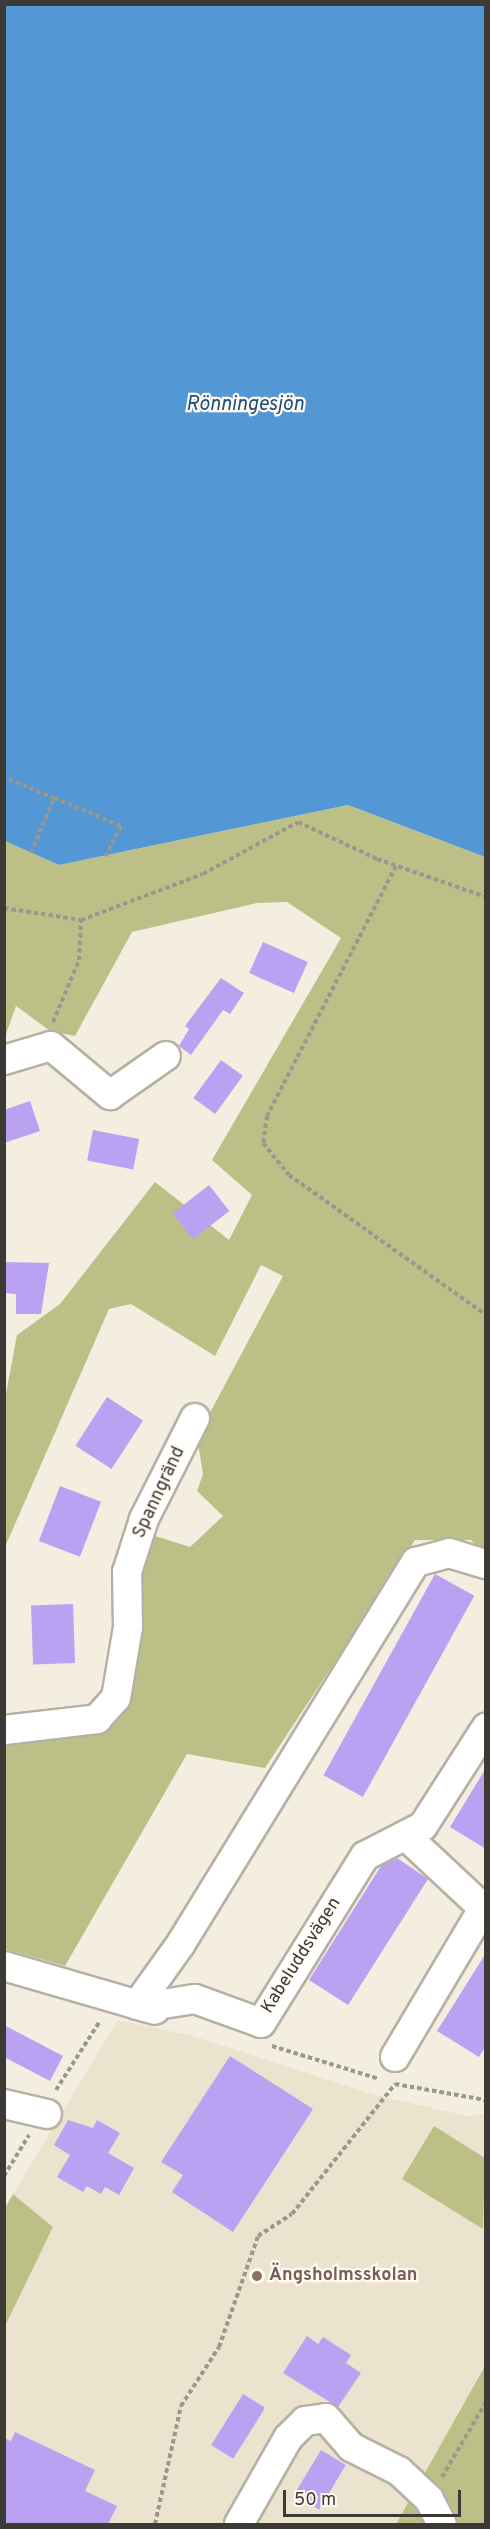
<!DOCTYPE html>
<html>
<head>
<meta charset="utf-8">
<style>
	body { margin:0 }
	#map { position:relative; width:490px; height:2529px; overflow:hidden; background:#f4eee0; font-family:Overpass,sans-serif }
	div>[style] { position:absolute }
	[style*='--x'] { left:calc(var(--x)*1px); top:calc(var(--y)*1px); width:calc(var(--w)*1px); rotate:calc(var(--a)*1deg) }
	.built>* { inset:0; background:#ece3ce }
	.green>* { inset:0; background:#bcc087 }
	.water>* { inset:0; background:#5497d5 }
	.building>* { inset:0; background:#baa1f1; transform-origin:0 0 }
	.path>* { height:4px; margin-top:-2px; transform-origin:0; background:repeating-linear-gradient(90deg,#9b978d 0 4.5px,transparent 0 7.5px) }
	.roads { filter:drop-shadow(2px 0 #b6b1a4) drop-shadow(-2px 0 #b6b1a4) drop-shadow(0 2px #b6b1a4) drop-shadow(0 -2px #b6b1a4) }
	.minor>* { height:28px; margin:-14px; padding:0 14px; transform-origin:14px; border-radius:14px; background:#fff }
	.dots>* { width:16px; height:16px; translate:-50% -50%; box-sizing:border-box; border:3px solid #fffbf3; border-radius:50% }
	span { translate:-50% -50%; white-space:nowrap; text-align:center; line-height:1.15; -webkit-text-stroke:4.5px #fffbf3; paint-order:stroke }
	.street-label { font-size:18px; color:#3c3a34 }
	.education-label { font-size:18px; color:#785e54; font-weight:700 }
	.left { translate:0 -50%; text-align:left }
	.water-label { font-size:20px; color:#1e4d78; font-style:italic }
	.frame { position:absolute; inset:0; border:6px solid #3c3a34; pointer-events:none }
	.scale { position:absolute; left:283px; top:2490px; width:178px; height:27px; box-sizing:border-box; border:3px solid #3c3a34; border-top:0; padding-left:8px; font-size:18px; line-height:21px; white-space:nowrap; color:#3c3a34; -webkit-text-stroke:4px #fffbf3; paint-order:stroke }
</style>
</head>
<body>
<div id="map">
	<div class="built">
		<div style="clip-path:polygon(118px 2020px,193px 2036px,372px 2094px,467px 2116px,485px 2114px,485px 2366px,396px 2524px,5px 2524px,4px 2326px,53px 2227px,13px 2194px)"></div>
	</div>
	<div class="green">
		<div style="clip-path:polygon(348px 805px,485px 857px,485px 1554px,471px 1540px,415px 1540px,265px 1768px,187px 1754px,65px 1966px,5px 1949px,5px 1742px,114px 1713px,132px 1695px,137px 1604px,149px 1534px,190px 1547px,223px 1516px,197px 1491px,203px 1474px,197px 1437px,283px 1276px,261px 1265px,215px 1356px,131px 1304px,109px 1309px,5px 1547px,5px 1399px,17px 1335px,60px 1304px,155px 1182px,229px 1240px,252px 1195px,212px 1160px,341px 938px,287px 902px,257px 903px,132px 932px,75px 1036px,50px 1031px,16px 1006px,5px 1037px,5px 841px,59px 865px)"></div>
		<div style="clip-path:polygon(434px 2126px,485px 2158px,483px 2229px,402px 2179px)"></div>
		<div style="clip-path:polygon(13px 2194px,53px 2227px,5px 2326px,5px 2208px)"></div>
		<div style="clip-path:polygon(485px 2366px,485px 2524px,396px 2524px)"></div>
	</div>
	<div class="water">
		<div style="clip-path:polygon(5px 4px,485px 5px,485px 857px,348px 805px,59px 865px,5px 841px)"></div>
	</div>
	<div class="building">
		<div style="left:263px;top:942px;width:49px;height:34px;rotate:24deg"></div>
		<div style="clip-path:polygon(221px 978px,244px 993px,230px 1014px,223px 1010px,191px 1055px,179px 1046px,189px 1029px,185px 1026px)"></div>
		<div style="left:221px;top:1060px;width:27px;height:47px;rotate:36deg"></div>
		<div style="clip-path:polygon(30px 1101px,40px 1131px,4px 1143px,4px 1110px)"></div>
		<div style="left:93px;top:1130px;width:47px;height:31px;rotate:11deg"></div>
		<div style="left:209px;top:1185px;width:33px;height:46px;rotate:52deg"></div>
		<div style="clip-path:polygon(4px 1262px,49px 1263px,41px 1314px,16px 1314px,16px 1294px,4px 1293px)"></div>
		<div style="left:107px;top:1397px;width:43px;height:58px;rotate:33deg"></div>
		<div style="left:60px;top:1486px;width:44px;height:59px;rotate:21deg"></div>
		<div style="left:435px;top:1574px;width:45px;height:230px;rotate:29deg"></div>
		<div style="left:73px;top:1604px;width:59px;height:42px;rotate:88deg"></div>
		<div style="clip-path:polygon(486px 1768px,486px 1849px,450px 1827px)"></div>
		<div style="clip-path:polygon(397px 1858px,428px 1879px,348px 2005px,309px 1980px,381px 1866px)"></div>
		<div style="clip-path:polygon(486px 1953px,486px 2046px,479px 2057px,437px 2031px)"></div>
		<div style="clip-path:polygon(4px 2025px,63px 2056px,50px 2081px,4px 2057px)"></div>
		<div style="clip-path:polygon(230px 2056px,313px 2109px,233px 2232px,172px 2192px,183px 2175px,161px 2162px)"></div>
		<div style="clip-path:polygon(68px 2120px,93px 2128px,97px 2120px,120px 2133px,108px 2153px,134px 2168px,119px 2195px,105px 2187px,101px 2194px,87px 2186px,83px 2192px,57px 2177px,70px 2155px,54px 2145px)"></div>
		<div style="clip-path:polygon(307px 2336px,318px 2344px,323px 2337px,351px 2355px,346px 2363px,361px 2373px,338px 2407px,283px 2373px)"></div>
		<div style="left:243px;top:2394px;width:26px;height:60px;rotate:32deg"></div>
		<div style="clip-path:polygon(15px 2432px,95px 2470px,85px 2491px,117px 2506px,108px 2524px,4px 2524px,4px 2438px,11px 2441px)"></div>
		<div style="left:321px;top:2450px;width:29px;height:52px;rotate:31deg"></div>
	</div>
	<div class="path">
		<div style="--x:9;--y:779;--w:49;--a:22.9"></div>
		<div style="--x:31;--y:853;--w:60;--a:-67.3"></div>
		<div style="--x:54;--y:798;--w:73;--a:22.7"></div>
		<div style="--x:121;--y:826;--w:34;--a:117"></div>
		<div style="--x:396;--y:866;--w:281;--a:117.3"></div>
		<div style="--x:267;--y:1116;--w:27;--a:98"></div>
		<div style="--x:263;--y:1143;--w:41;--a:50.9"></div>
		<div style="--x:289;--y:1175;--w:242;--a:35.4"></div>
		<div style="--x:4;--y:908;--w:78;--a:8.9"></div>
		<div style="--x:81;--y:920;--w:130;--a:-20.7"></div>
		<div style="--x:203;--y:874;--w:108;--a:-28.7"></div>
		<div style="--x:298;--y:822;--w:87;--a:25.1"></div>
		<div style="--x:377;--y:859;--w:115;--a:19.2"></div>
		<div style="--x:53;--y:1022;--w:67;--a:-67.2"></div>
		<div style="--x:79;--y:960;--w:40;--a:-87.1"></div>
		<div style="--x:272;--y:2046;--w:112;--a:17.1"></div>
		<div style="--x:395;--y:2084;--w:92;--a:10"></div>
		<div style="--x:56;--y:2090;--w:82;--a:-57.5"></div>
		<div style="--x:4;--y:2176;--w:48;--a:-58.6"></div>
		<div style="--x:442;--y:2477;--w:87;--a:-59.6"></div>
		<div style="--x:155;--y:2524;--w:121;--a:-77.6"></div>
		<div style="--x:181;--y:2406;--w:70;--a:-57.2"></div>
		<div style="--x:219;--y:2347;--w:118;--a:-70.6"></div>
		<div style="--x:258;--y:2236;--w:40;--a:-32.9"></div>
		<div style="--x:292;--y:2214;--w:166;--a:-51.6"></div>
	</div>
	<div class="roads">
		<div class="minor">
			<div style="--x:4;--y:1060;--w:49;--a:-16.6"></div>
			<div style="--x:51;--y:1046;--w:77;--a:39.7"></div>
			<div style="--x:110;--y:1095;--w:68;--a:-34.9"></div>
			<div style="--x:4;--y:1730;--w:94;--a:-6.7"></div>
			<div style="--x:97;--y:1719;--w:28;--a:-48"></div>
			<div style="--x:116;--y:1698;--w:72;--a:-80.4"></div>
			<div style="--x:128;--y:1627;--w:55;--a:-91"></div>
			<div style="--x:127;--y:1572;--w:56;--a:-72.2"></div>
			<div style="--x:144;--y:1519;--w:113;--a:-63.2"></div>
			<div style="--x:406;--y:1836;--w:105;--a:43.1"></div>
			<div style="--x:4;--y:1966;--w:157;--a:16.2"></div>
			<div style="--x:137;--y:2005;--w:74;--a:-54.4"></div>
			<div style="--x:180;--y:1945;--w:450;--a:-58.4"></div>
			<div style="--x:416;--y:1562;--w:34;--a:-15"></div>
			<div style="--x:449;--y:1553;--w:39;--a:17"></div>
			<div style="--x:144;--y:2007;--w:52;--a:-8.9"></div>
			<div style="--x:195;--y:1999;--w:70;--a:20"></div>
			<div style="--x:261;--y:2023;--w:197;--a:-58.1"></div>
			<div style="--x:365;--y:1856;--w:65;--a:-27.3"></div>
			<div style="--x:423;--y:1826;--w:117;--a:-57.3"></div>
			<div style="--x:395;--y:2057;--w:178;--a:-59.3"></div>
			<div style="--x:4;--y:2104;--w:44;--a:13.1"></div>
			<div style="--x:239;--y:2524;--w:99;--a:-60.3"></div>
			<div style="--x:288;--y:2438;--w:24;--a:-45"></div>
			<div style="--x:305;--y:2421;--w:21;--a:-8"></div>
			<div style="--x:326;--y:2418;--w:38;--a:49"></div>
			<div style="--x:351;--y:2447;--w:54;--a:26.6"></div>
			<div style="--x:399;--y:2471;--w:41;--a:43"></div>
			<div style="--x:429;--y:2499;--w:28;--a:63"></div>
		</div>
	</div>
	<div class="dots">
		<div style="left:257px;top:2276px;background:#8d6e63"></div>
	</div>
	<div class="street-label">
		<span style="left:160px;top:1493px;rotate:-65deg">Spanngränd</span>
		<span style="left:302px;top:1956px;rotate:-58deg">Kabeluddsvägen</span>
	</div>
	<div class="education-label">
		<span class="left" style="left:269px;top:2276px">Ängsholmsskolan</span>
	</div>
	<div class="water-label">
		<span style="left:245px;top:405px">Rönningesjön</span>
	</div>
	<div class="frame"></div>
	<div class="scale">50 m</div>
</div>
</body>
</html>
